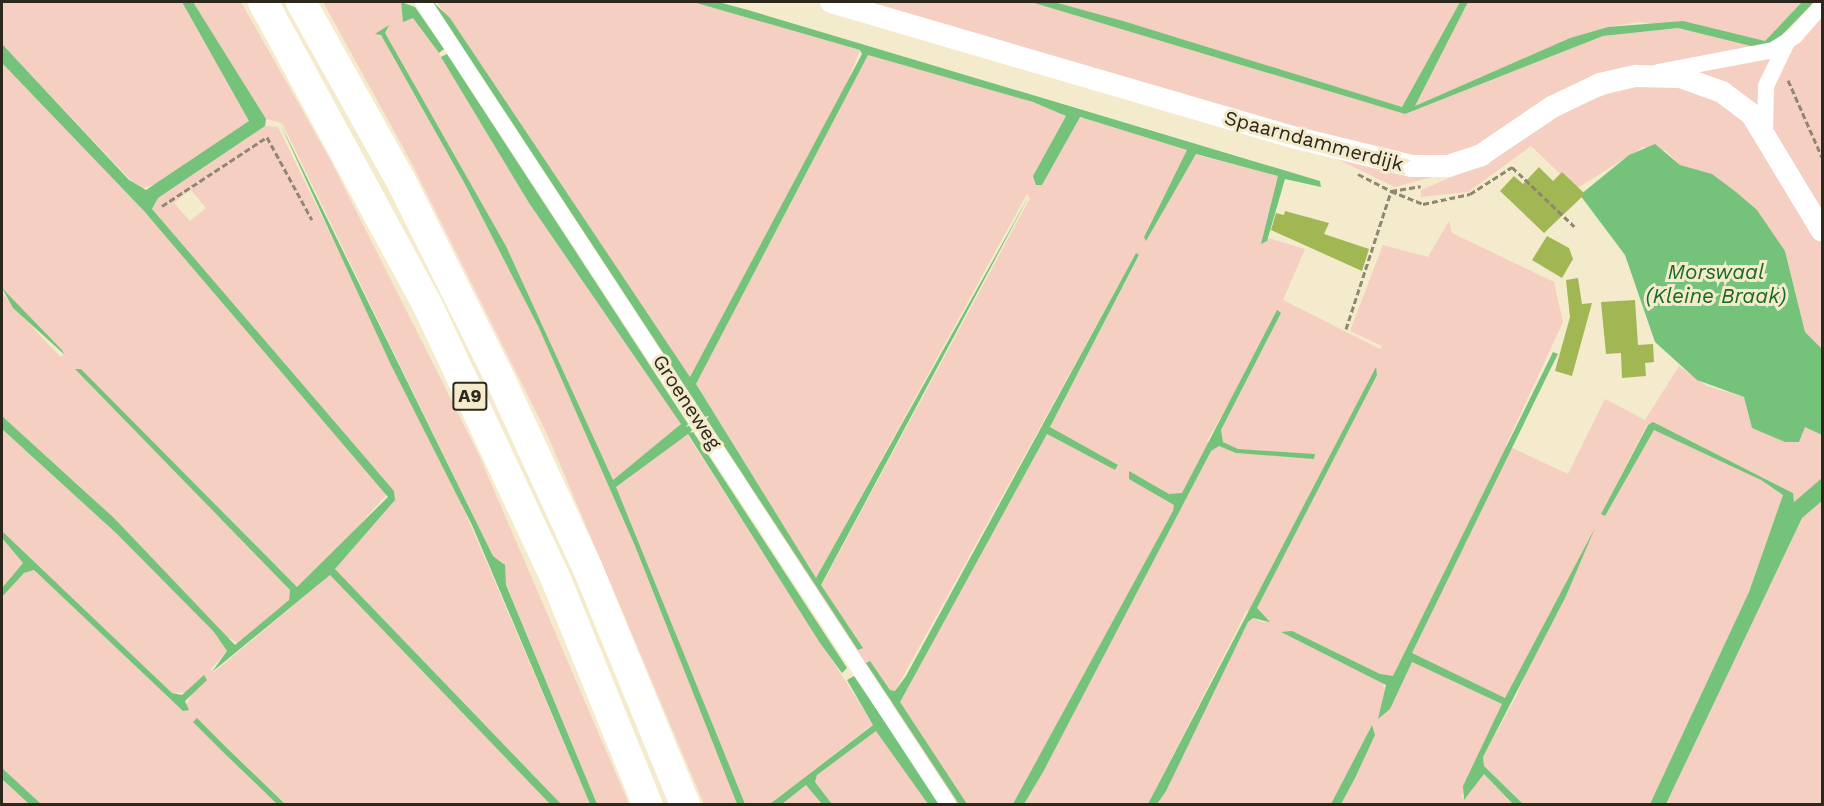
<!DOCTYPE html>
<html>
<head>
<meta charset="utf-8">
<style>
	body { margin:0 }
	#map { position:relative; width:1824px; height:806px; overflow:hidden; background:#f4ebcc; font-family:"Work Sans",sans-serif }
	div>[style] { position:absolute }
	[style*='--x'] { left:calc(var(--x)*1px); top:calc(var(--y)*1px); width:calc(var(--w)*1px); rotate:calc(var(--a)*1deg) }
	.green>* { inset:0; background:#f5cfc1 }
	.water>* { inset:0; background:#75c27b }
	.building>* { inset:0; background:#a1b754 }
	.path>* { height:3px; margin-top:-1.5px; transform-origin:0; background:repeating-linear-gradient(90deg,#8e8772 0 6px,transparent 0 9px) }
	.street>* { height:16px; margin:-8px; padding:0 8px; transform-origin:8px; border-radius:8px; background:#fff }
	.secondary>* { height:22px; margin:-11px; padding:0 11px; transform-origin:11px; border-radius:11px; background:#fff }
	.highway>* { height:30px; margin:-15px; padding:0 15px; transform-origin:15px; border-radius:15px; background:#fff }
	span { translate:-50% -50%; white-space:nowrap; text-align:center; line-height:1.15; -webkit-text-stroke:6px #f4ebcc; paint-order:stroke }
	.shield-label span { padding:2px 4px; background:#f4ebcc; border:2px solid; border-radius:4px; -webkit-text-stroke-width:0 }
	.shield-label { font-size:18px; color:#2c281c; font-weight:700 }
	.street-label { font-size:20px; color:#2c281c }
	.water-label { font-size:21px; color:#186926; font-style:italic }
	.frame { position:absolute; inset:0; border:3px solid #2c281c; pointer-events:none }
</style>
</head>
<body>
<div id="map">
	<div class="green">
		<div style="clip-path:polygon(2px 2px,182px 2px,249px 121px,157px 184px,139px 189px,2px 44px)"></div>
		<div style="clip-path:polygon(193px 2px,241px 2px,331px 161px,478px 453px,629px 804px,597px 804px,506px 584px,502px 562px,493px 556px,282px 123px,266px 119px,258px 110px)"></div>
		<div style="clip-path:polygon(323px 2px,401px 2px,403px 21px,413px 17px,439px 53px,529px 203px,677px 416px,681px 424px,613px 480px,506px 246px,384px 33px,390px 29px,376px 37px,381px 35px,466px 186px,539px 328px,635px 546px,737px 804px,704px 804px,548px 436px,410px 160px)"></div>
		<div style="clip-path:polygon(437px 2px,693px 2px,860px 50px,844px 90px,690px 377px)"></div>
		<div style="clip-path:polygon(850px 2px,1031px 2px,1405px 114px,1603px 36px,1678px 28px,1759px 48px,1676px 61px,1466px 154px,1412px 160px)"></div>
		<div style="clip-path:polygon(1054px 2px,1460px 2px,1402px 107px)"></div>
		<div style="clip-path:polygon(1468px 2px,1802px 2px,1765px 41px,1640px 22px,1608px 27px,1570px 38px,1415px 106px)"></div>
		<div style="clip-path:polygon(1822px 12px,1822px 220px,1775px 138px,1769px 117px,1777px 67px)"></div>
		<div style="clip-path:polygon(1776px 53px,1760px 114px,1691px 68px)"></div>
		<div style="clip-path:polygon(evenodd,868px 55px,1033px 102px,1066px 116px,1033px 176px,1042px 185px,1079px 117px,1187px 150px,1144px 236px,1194px 154px,1278px 176px,1262px 243px,1268px 238px,1305px 249px,1283px 300px,1380px 349px,1382px 346px,1350px 331px,1383px 245px,1428px 257px,1449px 221px,1452px 233px,1554px 282px,1563px 322px,1506px 445px,1568px 474px,1605px 399px,1645px 420px,1679px 366px,1707px 386px,1744px 397px,1752px 428px,1785px 442px,1799px 442px,1805px 427px,1822px 435px,1822px 478px,1794px 502px,1793px 493px,1653px 423px,1647px 425px,1601px 514px,1655px 429px,1761px 480px,1783px 495px,1749px 592px,1650px 804px,1523px 804px,1484px 766px,1483px 757px,1518px 693px,1544px 623px,1509px 703px,1404px 655px,1390px 683px,1281px 632px,1383px 683px,1390px 709px,1407px 664px,1412px 662px,1502px 704px,1461px 797px,1464px 799px,1484px 774px,1513px 804px,1341px 804px,1375px 735px,1372px 725px,1331px 804px,1157px 804px,1248px 622px,1253px 618px,1267px 624px,1247px 610px,1148px 804px,955px 804px,753px 491px,728px 448px,859px 650px,862px 647px,821px 586px,1030px 198px,1027px 194px,816px 578px,696px 384px,868px 55px,1136px 253px,1139px 256px,1050px 427px,1118px 466px,1115px 470px,1047px 434px,907px 688px,891px 704px,870px 662px,890px 690px,895px 691px,1136px 253px,868px 55px,1281px 313px,1221px 430px,1223px 442px,1238px 449px,1314px 454px,1314px 458px,1236px 453px,1207px 441px,1281px 313px)"></div>
		<div style="clip-path:polygon(2px 63px,144px 211px,387px 494px,321px 568px,297px 587px,81px 369px,76px 369px,290px 590px,289px 600px,239px 644px,224px 635px,98px 503px,2px 416px,2px 293px,47px 343px,61px 357px,65px 353px,2px 288px)"></div>
		<div style="clip-path:polygon(1668px 83px,1740px 110px,1822px 241px,1822px 349px,1805px 332px,1785px 251px,1757px 210px,1712px 175px,1680px 165px,1666px 151px,1643px 147px,1576px 189px,1531px 146px,1468px 192px,1421px 197px,1421px 190px,1489px 161px,1573px 106px,1635px 85px)"></div>
		<div style="clip-path:polygon(evenodd,265px 126px,278px 127px,453px 484px,590px 804px,561px 804px,335px 569px,394px 500px,358px 450px,152px 209px,158px 198px,265px 126px,190px 189px,206px 208px,190px 221px,174px 203px,190px 189px)"></div>
		<div style="clip-path:polygon(1333px 157px,1451px 172px,1395px 187px)"></div>
		<div style="clip-path:polygon(2px 429px,116px 533px,214px 632px,227px 651px,211px 669px,213px 673px,330px 575px,550px 804px,285px 804px,197px 718px,210px 739px,277px 804px,41px 804px,2px 768px,2px 597px,24px 573px,34px 570px,183px 711px,193px 692px,172px 693px,2px 531px)"></div>
		<div style="clip-path:polygon(687px 434px,873px 724px,770px 804px,745px 804px,616px 491px,616px 487px)"></div>
		<div style="clip-path:polygon(1822px 501px,1822px 804px,1666px 804px,1802px 518px)"></div>
		<div style="clip-path:polygon(2px 538px,23px 563px,2px 588px)"></div>
		<div style="clip-path:polygon(876px 731px,882px 735px,928px 804px,832px 804px,815px 782px,817px 775px)"></div>
		<div style="clip-path:polygon(2px 779px,19px 795px,29px 804px,2px 804px)"></div>
		<div style="clip-path:polygon(806px 784px,822px 804px,782px 804px)"></div>
	</div>
	<div class="water">
		<div style="clip-path:polygon(182px 2px,193px 2px,266px 119px,265px 126px,158px 198px,152px 209px,394px 491px,395px 500px,335px 569px,561px 804px,550px 804px,330px 575px,212px 672px,227px 651px,214px 632px,116px 533px,2px 429px,2px 416px,114px 518px,235px 645px,289px 600px,290px 590px,75px 369px,81px 369px,297px 587px,388px 497px,144px 211px,2px 63px,2px 44px,129px 180px,146px 190px,249px 121px)"></div>
		<div style="clip-path:polygon(401px 2px,415px 7px,444px 49px,439px 53px,413px 18px,403px 22px)"></div>
		<div style="clip-path:polygon(433px 2px,450px 18px,690px 377px,862px 54px,860px 50px,693px 2px,718px 2px,748px 10px,1320px 181px,1321px 187px,1285px 179px,1267px 241px,1261px 244px,1278px 176px,1196px 154px,1146px 241px,1144px 237px,1187px 150px,1080px 117px,1042px 185px,1036px 185px,1033px 176px,1066px 116px,1033px 102px,868px 55px,696px 384px,816px 578px,1030px 194px,821px 585px,863px 648px,858px 650px)"></div>
		<div style="clip-path:polygon(1031px 2px,1054px 2px,1123px 21px,1402px 107px,1460px 2px,1468px 2px,1415px 106px,1570px 38px,1608px 27px,1683px 21px,1765px 41px,1802px 2px,1814px 2px,1773px 44px,1759px 48px,1678px 28px,1603px 36px,1405px 114px)"></div>
		<div style="clip-path:polygon(389px 25px,385px 33px,506px 246px,613px 480px,681px 424px,529px 203px,441px 57px,447px 54px,847px 668px,842px 673px,820px 643px,688px 434px,616px 487px,745px 804px,737px 804px,635px 546px,539px 328px,466px 186px,381px 35px,375px 34px)"></div>
		<div style="clip-path:polygon(279px 121px,493px 556px,505px 565px,506px 585px,597px 804px,590px 804px,472px 525px,391px 365px)"></div>
		<div style="clip-path:polygon(1655px 144px,1680px 165px,1712px 174px,1736px 192px,1757px 210px,1785px 251px,1805px 332px,1822px 349px,1822px 435px,1805px 427px,1799px 442px,1785px 442px,1752px 428px,1744px 397px,1697px 380px,1655px 342px,1625px 255px,1580px 195px,1629px 155px)"></div>
		<div style="clip-path:polygon(1136px 253px,1139px 255px,1050px 427px,1118px 465px,1115px 470px,1047px 434px,900px 702px,967px 804px,959px 804px,866px 663px,870px 661px,890px 690px,895px 691px,906px 676px)"></div>
		<div style="clip-path:polygon(2px 288px,62px 350px,65px 355px,13px 308px)"></div>
		<div style="clip-path:polygon(1277px 310px,1281px 313px,1221px 430px,1223px 442px,1238px 449px,1315px 454px,1314px 459px,1236px 453px,1219px 446px,1211px 451px,1043px 772px,1024px 804px,1013px 804px,1173px 511px,1174px 505px,1129px 479px,1129px 471px,1169px 494px,1182px 493px)"></div>
		<div style="clip-path:polygon(1553px 352px,1558px 354px,1549px 372px,1412px 653px,1505px 698px,1595px 528px,1566px 596px,1483px 757px,1484px 766px,1523px 804px,1513px 804px,1484px 774px,1464px 800px,1463px 786px,1502px 704px,1412px 662px,1390px 709px,1378px 719px,1386px 685px,1281px 632px,1292px 631px,1380px 674px,1393px 676px)"></div>
		<div style="clip-path:polygon(1376px 367px,1377px 375px,1257px 608px,1270px 622px,1253px 618px,1248px 622px,1166px 791px,1157px 804px,1148px 804px)"></div>
		<div style="clip-path:polygon(1653px 422px,1793px 493px,1794px 502px,1822px 478px,1822px 501px,1802px 518px,1666px 804px,1650px 804px,1749px 592px,1783px 495px,1761px 480px,1654px 430px,1605px 516px,1601px 514px,1648px 425px)"></div>
		<div style="clip-path:polygon(2px 531px,172px 693px,182px 695px,204px 675px,207px 680px,185px 701px,189px 710px,183px 711px,34px 570px,24px 573px,2px 597px,2px 588px,23px 563px,2px 538px)"></div>
		<div style="clip-path:polygon(854px 676px,873px 704px,942px 804px,928px 804px,876px 731px,817px 775px,815px 782px,832px 804px,822px 804px,806px 785px,782px 804px,770px 804px,873px 725px,847px 680px)"></div>
		<div style="clip-path:polygon(197px 718px,228px 749px,285px 804px,277px 804px,222px 751px,193px 722px)"></div>
		<div style="clip-path:polygon(1372px 725px,1375px 735px,1355px 778px,1341px 804px,1331px 804px)"></div>
		<div style="clip-path:polygon(2px 768px,14px 779px,41px 804px,29px 804px,2px 779px)"></div>
	</div>
	<div class="building">
		<div style="clip-path:polygon(1539px 167px,1553px 181px,1562px 172px,1585px 194px,1544px 233px,1500px 191px,1514px 176px,1523px 184px)"></div>
		<div style="clip-path:polygon(1285px 211px,1329px 223px,1324px 234px,1369px 249px,1362px 271px,1271px 230px,1276px 213px,1284px 215px)"></div>
		<div style="clip-path:polygon(1547px 236px,1569px 248px,1573px 259px,1562px 278px,1532px 260px)"></div>
		<div style="clip-path:polygon(1578px 278px,1582px 304px,1592px 303px,1572px 376px,1555px 371px,1570px 317px,1566px 280px)"></div>
		<div style="clip-path:polygon(1635px 300px,1638px 345px,1653px 344px,1654px 362px,1645px 363px,1646px 376px,1622px 378px,1621px 353px,1606px 354px,1601px 302px)"></div>
	</div>
	<div class="path">
		<div style="--x:1788;--y:80;--w:84;--a:66.2"></div>
		<div style="--x:1358;--y:174;--w:37;--a:27"></div>
		<div style="--x:1391;--y:191;--w:30;--a:-9"></div>
		<div style="--x:162;--y:206;--w:126;--a:-33.3"></div>
		<div style="--x:267;--y:137;--w:94;--a:61.5"></div>
		<div style="--x:1346;--y:329;--w:145;--a:-71.9"></div>
		<div style="--x:1391;--y:191;--w:35;--a:22"></div>
		<div style="--x:1423;--y:204;--w:48;--a:-12"></div>
		<div style="--x:1470;--y:194;--w:50;--a:-32.7"></div>
		<div style="--x:1512;--y:167;--w:86;--a:43.6"></div>
	</div>
	<div class="street">
		<div style="--x:423;--y:2;--w:959;--a:56.79"></div>
		<div style="--x:1658;--y:72;--w:117;--a:-10.8"></div>
		<div style="--x:1773;--y:50;--w:26;--a:-32"></div>
		<div style="--x:1795;--y:36;--w:41;--a:-48.9"></div>
		<div style="--x:1765;--y:133;--w:47;--a:-88.8"></div>
		<div style="--x:1766;--y:86;--w:47;--a:-64.5"></div>
	</div>
	<div class="secondary">
		<div style="--x:831;--y:2;--w:485;--a:16.3"></div>
		<div style="--x:1297;--y:138;--w:118;--a:13.7"></div>
		<div style="--x:1412;--y:166;--w:36;--a:0"></div>
		<div style="--x:1448;--y:166;--w:35;--a:-18"></div>
		<div style="--x:1481;--y:155;--w:86;--a:-34.1"></div>
		<div style="--x:1552;--y:107;--w:53;--a:-25.6"></div>
		<div style="--x:1600;--y:84;--w:37;--a:-13"></div>
		<div style="--x:1636;--y:76;--w:44;--a:1.3"></div>
		<div style="--x:1680;--y:77;--w:45;--a:19.7"></div>
		<div style="--x:1722;--y:92;--w:38;--a:37"></div>
		<div style="--x:1752;--y:115;--w:135;--a:58.9"></div>
	</div>
	<div class="highway">
		<div style="--x:263;--y:2;--w:344;--a:61.5"></div>
		<div style="--x:427;--y:304;--w:307;--a:64.9"></div>
		<div style="--x:557;--y:582;--w:240;--a:67.9"></div>
		<div style="--x:301;--y:2;--w:205;--a:60.8"></div>
		<div style="--x:401;--y:181;--w:226;--a:63.4"></div>
		<div style="--x:502;--y:383;--w:205;--a:65.2"></div>
		<div style="--x:588;--y:569;--w:254;--a:67.6"></div>
	</div>
	<div class="shield-label">
		<span style="left:470px;top:396px">A9</span>
	</div>
	<div class="street-label">
		<span style="left:1314px;top:141px;rotate:15deg">Spaarndammerdijk</span>
		<span style="left:687px;top:402px;rotate:57deg">Groeneweg</span>
	</div>
	<div class="water-label">
		<span style="left:1716px;top:284px">Morswaal<br>(Kleine Braak)</span>
	</div>
	<div class="frame"></div>
</div>
</body>
</html>
